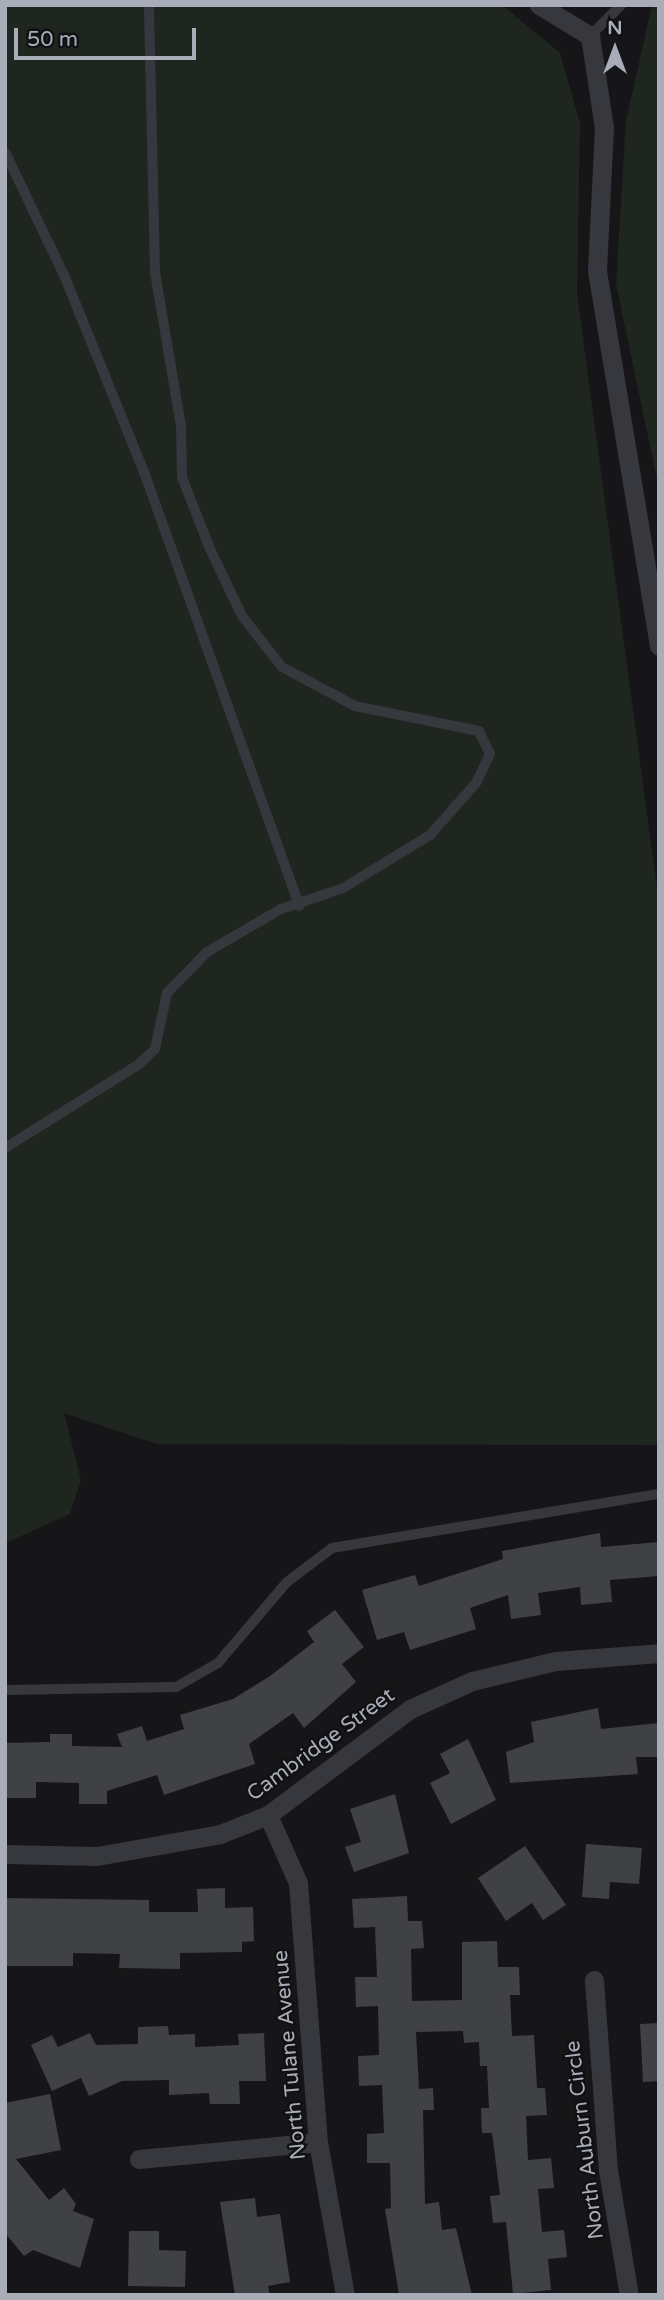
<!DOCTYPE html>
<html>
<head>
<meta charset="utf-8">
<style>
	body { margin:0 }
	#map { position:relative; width:664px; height:2300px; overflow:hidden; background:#161618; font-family:"Varela Round",sans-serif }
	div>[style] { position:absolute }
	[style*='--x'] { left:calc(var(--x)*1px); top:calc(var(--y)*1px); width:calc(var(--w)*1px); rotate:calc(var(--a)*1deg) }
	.green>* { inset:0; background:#1e261f }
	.building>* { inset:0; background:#404145 }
	.lane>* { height:10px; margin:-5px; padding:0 5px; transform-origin:5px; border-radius:5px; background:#37383d }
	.street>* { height:19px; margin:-9.5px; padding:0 9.5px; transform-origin:9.5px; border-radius:9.5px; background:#37383d }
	span { translate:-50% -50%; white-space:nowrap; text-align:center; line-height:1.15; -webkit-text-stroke:5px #111113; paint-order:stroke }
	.street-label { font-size:21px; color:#a8adb8 }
	.frame { position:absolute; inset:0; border:7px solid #a8adb8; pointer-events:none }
	.north { position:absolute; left:580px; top:14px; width:70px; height:70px; -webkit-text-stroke:5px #111113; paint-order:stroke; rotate:0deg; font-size:19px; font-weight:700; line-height:28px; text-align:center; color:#a8adb8 }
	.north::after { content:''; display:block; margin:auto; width:24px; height:32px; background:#a8adb8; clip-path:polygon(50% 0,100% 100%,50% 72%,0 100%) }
	.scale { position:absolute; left:14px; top:28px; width:182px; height:32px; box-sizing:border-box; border:4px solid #a8adb8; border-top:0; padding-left:9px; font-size:21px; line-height:24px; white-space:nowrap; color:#a8adb8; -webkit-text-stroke:5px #111113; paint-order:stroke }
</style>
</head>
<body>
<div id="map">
	<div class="green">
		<div style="clip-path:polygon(5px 5px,502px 5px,560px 53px,580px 123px,577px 294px,659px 903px,659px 1445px,157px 1444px,64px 1413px,81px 1480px,70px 1514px,5px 1543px)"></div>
		<div style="clip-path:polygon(652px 5px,659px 5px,659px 489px,616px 284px,626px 121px)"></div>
	</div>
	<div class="building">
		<div style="clip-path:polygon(600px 1533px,601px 1547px,659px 1542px,659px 1576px,610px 1580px,612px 1602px,581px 1605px,580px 1587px,538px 1593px,541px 1615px,511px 1619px,508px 1595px,470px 1608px,476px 1629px,410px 1650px,404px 1632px,377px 1640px,362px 1590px,415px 1575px,419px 1586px,503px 1559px,502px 1551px)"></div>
		<div style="clip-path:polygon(335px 1610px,364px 1647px,342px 1664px,356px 1682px,304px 1728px,293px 1713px,249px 1744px,255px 1764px,164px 1795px,157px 1775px,107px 1791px,107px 1804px,79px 1804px,79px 1783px,36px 1782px,36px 1798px,7px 1798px,5px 1743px,50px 1742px,50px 1734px,72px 1734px,72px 1746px,122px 1747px,117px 1734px,142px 1726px,147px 1741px,184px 1729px,180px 1715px,233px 1699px,270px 1676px,314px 1642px,307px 1631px)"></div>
		<div style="clip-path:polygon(598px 1708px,601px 1729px,659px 1723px,659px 1757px,636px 1757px,638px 1774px,510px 1783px,506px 1752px,534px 1742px,531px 1722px)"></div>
		<div style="clip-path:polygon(468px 1739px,496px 1800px,451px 1824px,430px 1783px,450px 1773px,440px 1754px)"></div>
		<div style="clip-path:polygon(395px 1794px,409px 1853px,354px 1872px,345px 1847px,361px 1842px,350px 1809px)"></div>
		<div style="clip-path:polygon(586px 1844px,642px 1848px,639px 1884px,610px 1882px,609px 1899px,582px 1897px)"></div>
		<div style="clip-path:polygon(525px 1846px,566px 1905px,543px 1920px,532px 1903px,506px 1921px,478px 1878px)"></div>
		<div style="clip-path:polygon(225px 1888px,225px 1908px,253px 1907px,254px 1941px,242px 1942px,242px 1952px,180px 1953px,180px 1969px,119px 1968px,120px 1954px,73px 1953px,73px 1966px,5px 1966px,5px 1898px,149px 1900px,149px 1912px,198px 1912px,197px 1889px)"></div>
		<div style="clip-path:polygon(407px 1896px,408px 1921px,422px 1921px,424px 1948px,411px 1949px,412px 2001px,462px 2000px,462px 1942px,497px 1941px,498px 1967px,519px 1967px,520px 1995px,510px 1995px,512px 2036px,534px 2035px,537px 2088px,545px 2088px,547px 2115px,526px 2116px,528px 2160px,551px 2158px,554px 2188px,538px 2189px,542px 2232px,564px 2230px,567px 2257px,548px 2259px,551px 2290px,513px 2294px,506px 2222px,493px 2223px,490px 2196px,500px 2195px,492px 2133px,482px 2133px,481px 2108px,489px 2108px,487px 2066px,480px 2066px,479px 2042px,464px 2043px,463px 2031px,416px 2032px,419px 2089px,433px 2088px,434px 2110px,423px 2110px,425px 2204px,439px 2202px,442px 2230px,456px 2228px,472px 2295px,399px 2295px,385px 2209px,391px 2208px,390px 2163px,367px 2163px,367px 2134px,384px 2133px,382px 2085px,359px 2086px,358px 2056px,379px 2055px,378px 2006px,356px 2007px,355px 1977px,377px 1977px,375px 1927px,354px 1928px,352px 1899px)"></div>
		<div style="clip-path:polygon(659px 2023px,659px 2081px,643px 2082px,640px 2024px)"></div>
		<div style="clip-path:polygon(168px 2026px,169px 2035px,195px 2034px,195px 2047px,239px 2045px,238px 2034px,264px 2033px,266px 2081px,239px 2081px,240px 2104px,210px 2104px,209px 2093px,169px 2095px,169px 2080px,122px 2081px,89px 2096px,81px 2078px,52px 2091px,31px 2045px,52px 2035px,58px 2047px,90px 2033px,96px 2045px,138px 2044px,138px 2027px)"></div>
		<div style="clip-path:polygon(50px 2094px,61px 2150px,16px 2159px,49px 2200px,64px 2188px,76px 2204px,73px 2211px,94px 2219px,80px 2268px,33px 2250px,24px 2256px,5px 2233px,5px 2103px)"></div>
		<div style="clip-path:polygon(255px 2198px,257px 2217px,280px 2214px,290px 2282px,268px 2286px,270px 2295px,235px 2295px,220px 2202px)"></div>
		<div style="clip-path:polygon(129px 2231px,159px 2231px,159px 2250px,186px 2251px,185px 2287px,128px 2286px)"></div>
	</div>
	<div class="lane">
		<div style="--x:590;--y:36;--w:44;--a:-45"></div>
		<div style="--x:5;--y:152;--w:136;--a:64.4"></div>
		<div style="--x:64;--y:275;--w:213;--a:67.9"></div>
		<div style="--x:144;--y:472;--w:461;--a:70.3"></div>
		<div style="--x:5;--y:1148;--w:157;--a:-32"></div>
		<div style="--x:138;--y:1065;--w:23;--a:-43"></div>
		<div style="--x:155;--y:1049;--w:57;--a:-77.9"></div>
		<div style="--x:167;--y:993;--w:57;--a:-45.7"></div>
		<div style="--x:207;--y:952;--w:86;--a:-30.2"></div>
		<div style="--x:281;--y:909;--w:65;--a:-18.7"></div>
		<div style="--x:343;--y:888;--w:102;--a:-31.3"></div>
		<div style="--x:430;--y:835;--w:69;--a:-48.5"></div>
		<div style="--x:476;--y:783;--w:32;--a:-64"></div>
		<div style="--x:490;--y:754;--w:25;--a:-116"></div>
		<div style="--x:479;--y:731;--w:126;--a:-168.6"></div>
		<div style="--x:355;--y:706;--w:83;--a:-151.9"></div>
		<div style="--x:282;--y:667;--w:65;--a:-128.1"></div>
		<div style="--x:242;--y:616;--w:74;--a:-115.5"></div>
		<div style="--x:210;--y:549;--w:77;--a:-111.3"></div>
		<div style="--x:182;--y:477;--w:51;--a:-91.1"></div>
		<div style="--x:181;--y:426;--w:155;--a:-99.6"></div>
		<div style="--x:155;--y:273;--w:268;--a:-91.3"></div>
		<div style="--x:5;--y:1690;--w:171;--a:-1"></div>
		<div style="--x:176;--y:1687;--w:48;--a:-29.7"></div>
		<div style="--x:218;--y:1663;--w:106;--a:-49.6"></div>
		<div style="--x:287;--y:1582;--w:56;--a:-37.1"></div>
		<div style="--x:332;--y:1548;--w:331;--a:-9.4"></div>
	</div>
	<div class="street">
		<div style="--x:539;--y:5;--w:60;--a:31.3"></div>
		<div style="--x:590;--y:36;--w:92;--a:81.3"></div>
		<div style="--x:604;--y:127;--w:144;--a:92.8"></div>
		<div style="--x:597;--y:271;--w:380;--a:80.6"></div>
		<div style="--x:268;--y:1815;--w:74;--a:66.2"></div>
		<div style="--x:298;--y:1883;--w:260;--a:85.6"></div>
		<div style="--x:318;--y:2142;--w:155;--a:80"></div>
		<div style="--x:5;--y:1854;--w:92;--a:1.2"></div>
		<div style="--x:97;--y:1856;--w:125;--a:-10.1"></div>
		<div style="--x:220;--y:1834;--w:52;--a:-21.6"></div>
		<div style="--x:268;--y:1815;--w:177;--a:-36.7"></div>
		<div style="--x:410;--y:1709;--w:68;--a:-24.3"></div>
		<div style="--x:472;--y:1681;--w:86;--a:-13.4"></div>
		<div style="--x:556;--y:1661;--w:103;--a:-4.4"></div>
		<div style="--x:594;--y:1980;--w:191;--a:85.8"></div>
		<div style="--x:608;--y:2170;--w:127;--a:80.5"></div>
		<div style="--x:139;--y:2159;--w:180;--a:-5.4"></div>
	</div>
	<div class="street-label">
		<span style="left:321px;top:1745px;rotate:-36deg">Cambridge Street</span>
		<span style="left:290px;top:2055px;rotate:-95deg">North Tulane Avenue</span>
		<span style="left:585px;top:2140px;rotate:-97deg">North Auburn Circle</span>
	</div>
	<div class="frame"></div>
	<div class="north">N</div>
	<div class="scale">50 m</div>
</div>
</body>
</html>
